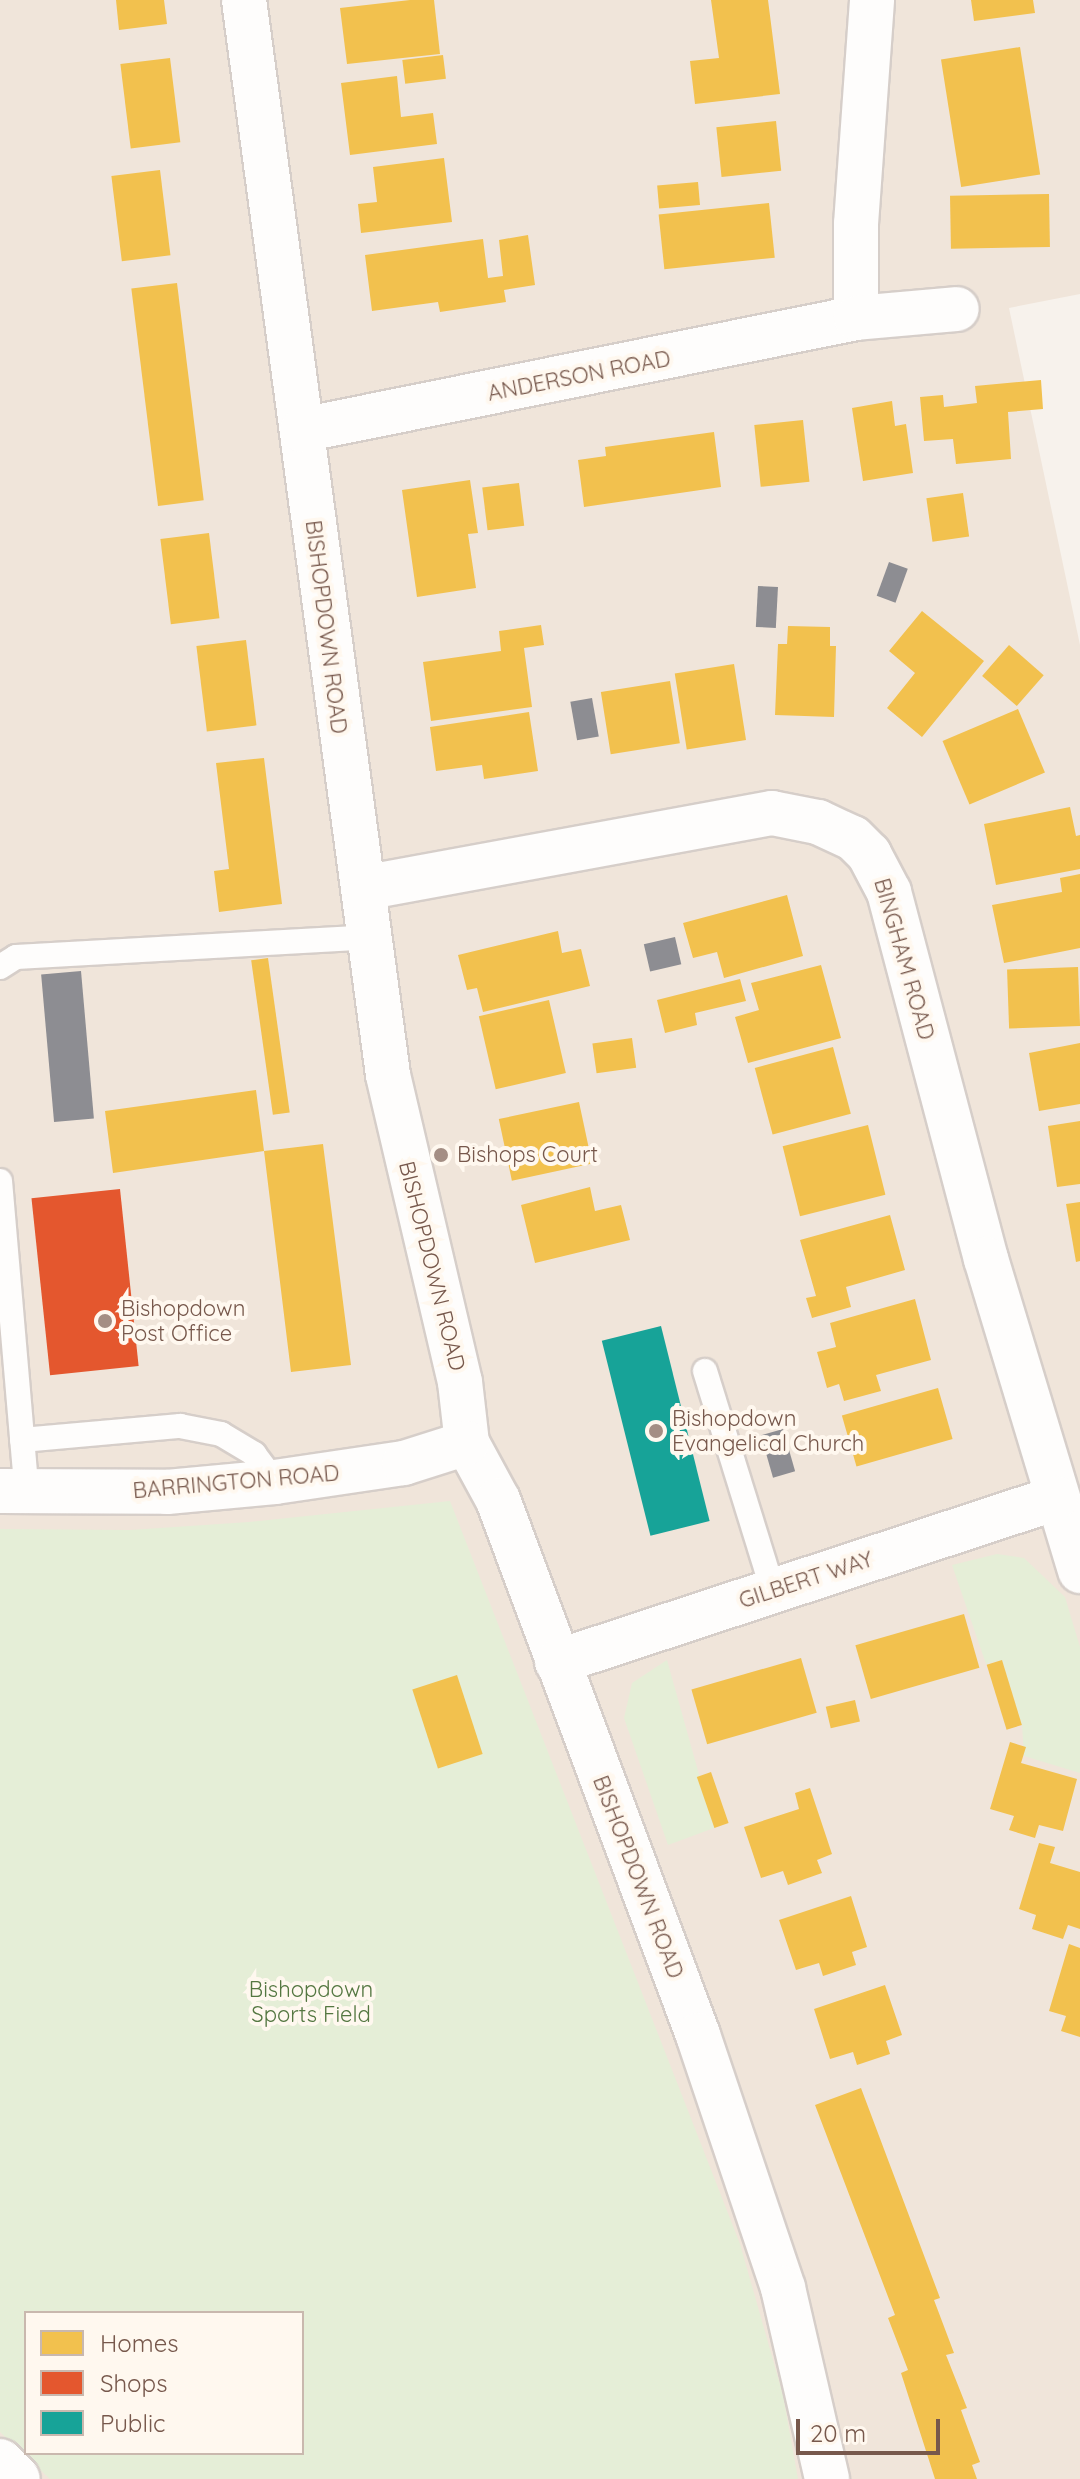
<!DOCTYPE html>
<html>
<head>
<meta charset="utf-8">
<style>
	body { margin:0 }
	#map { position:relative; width:1080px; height:2479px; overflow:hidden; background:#f7f2ec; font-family:Quicksand,sans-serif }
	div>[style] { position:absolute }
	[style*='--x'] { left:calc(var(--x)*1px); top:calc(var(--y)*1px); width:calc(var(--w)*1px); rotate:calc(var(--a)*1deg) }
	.residential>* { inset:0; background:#f0e5da }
	.green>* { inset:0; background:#e5eed7 }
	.homes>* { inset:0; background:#f2c14e; transform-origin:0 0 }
	.shops>* { inset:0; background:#e4572e; transform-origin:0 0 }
	.public>* { inset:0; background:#17a398; transform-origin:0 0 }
	.industry>* { inset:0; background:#8d8d92; transform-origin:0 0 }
	.roads { filter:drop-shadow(2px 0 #d6cec9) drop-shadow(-2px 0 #d6cec9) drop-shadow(0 2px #d6cec9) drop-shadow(0 -2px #d6cec9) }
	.service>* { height:24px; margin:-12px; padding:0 12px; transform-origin:12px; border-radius:12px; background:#fefdfc }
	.minor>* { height:44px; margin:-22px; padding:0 22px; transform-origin:22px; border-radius:22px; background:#fefdfc }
	.dots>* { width:22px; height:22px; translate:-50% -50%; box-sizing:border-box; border:4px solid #fff8ef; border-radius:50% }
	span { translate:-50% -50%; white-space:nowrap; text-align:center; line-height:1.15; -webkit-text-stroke:8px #fff8ef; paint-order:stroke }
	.street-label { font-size:22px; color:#77584c }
	.poi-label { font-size:22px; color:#77584c }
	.left { translate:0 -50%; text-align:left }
	.park-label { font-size:22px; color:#547741 }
	.legend { position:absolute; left:24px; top:2311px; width:280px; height:144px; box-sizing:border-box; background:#fff8ef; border:2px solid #c9b8ae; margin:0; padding:10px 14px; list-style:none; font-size:24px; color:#77584c }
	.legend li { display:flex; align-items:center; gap:16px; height:40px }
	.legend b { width:40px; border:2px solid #c9b8ae }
	.scale { position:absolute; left:796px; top:2419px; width:144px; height:36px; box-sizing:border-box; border:4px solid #77584c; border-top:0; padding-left:10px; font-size:24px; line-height:28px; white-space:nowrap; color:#77584c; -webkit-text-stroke:6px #fff8ef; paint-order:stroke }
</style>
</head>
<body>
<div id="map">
	<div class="residential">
		<div style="clip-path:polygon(evenodd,0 0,1080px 0,1080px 294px,1009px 308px,1080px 645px,1080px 2479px,0 2479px,0 0,26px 2313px,302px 2313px,302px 2453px,26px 2453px,26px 2313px)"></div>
	</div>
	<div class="green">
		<div style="clip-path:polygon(evenodd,450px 1501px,740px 2244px,783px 2395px,798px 2479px,50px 2479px,0 2432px,0 1529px,130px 1530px,249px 1522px,450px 1501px,26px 2313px,302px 2313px,302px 2453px,26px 2453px,26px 2313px)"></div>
		<div style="clip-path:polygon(997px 1554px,1024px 1558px,1065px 1597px,1080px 1647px,1080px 1773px,1024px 1756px,1022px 1725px,1002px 1660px,986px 1664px,952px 1565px)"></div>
		<div style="clip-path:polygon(667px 1660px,714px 1828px,668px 1845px,624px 1718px,632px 1683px)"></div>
	</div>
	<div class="homes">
		<div style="clip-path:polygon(116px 0,164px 0,167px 24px,119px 30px)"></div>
		<div style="clip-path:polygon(410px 0,434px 0,440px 54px,347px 64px,340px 8px)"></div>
		<div style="clip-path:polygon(711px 0,768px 0,780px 94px,695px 104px,690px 61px,719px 58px)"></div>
		<div style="clip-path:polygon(971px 0,1033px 0,1035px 13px,974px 21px)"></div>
		<div style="left:1020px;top:47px;width:129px;height:80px;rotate:81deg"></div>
		<div style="left:443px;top:55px;width:24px;height:41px;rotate:83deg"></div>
		<div style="left:170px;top:58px;width:85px;height:50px;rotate:83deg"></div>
		<div style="clip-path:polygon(397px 76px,401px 117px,433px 113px,437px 144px,350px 155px,341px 83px)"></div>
		<div style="left:776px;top:121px;width:50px;height:60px;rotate:84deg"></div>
		<div style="clip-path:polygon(444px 158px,452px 222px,361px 233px,358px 204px,377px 202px,373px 167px)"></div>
		<div style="left:160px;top:170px;width:86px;height:49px;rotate:83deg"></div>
		<div style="left:698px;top:182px;width:23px;height:41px;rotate:85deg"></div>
		<div style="left:1049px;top:194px;width:53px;height:99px;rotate:89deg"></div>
		<div style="left:769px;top:203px;width:55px;height:111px;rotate:84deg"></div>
		<div style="clip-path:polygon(528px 235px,535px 285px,504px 290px,506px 302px,440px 312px,438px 302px,372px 311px,365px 255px,483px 239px,488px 278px,503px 276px,499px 240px)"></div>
		<div style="left:177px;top:283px;width:219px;height:46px;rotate:83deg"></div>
		<div style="clip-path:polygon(1041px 380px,1043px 409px,1008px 412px,1011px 459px,956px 464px,953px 439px,924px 441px,920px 397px,943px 395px,944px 407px,977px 403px,975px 386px)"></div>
		<div style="clip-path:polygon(892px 401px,895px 426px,906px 424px,913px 473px,863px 481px,852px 408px)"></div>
		<div style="left:803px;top:420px;width:62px;height:49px;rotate:84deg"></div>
		<div style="clip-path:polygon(714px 432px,721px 487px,584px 507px,578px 460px,606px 456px,605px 447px)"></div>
		<div style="clip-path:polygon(470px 480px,478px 533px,468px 534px,476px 588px,417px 597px,402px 490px)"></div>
		<div style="left:519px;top:483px;width:43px;height:37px;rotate:83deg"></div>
		<div style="left:963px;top:493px;width:44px;height:37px;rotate:82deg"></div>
		<div style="left:209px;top:533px;width:86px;height:49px;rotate:83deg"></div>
		<div style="clip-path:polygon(922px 611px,984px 661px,922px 737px,887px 708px,915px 673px,889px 651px)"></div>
		<div style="clip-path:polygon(541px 625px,544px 645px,524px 648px,532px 707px,431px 721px,423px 662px,501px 651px,499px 631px)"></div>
		<div style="clip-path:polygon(788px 626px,830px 627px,830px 646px,836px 646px,834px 717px,775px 715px,778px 644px,787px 644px)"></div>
		<div style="left:246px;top:640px;width:86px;height:50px;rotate:83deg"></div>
		<div style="left:1009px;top:645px;width:46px;height:41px;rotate:41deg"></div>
		<div style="left:734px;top:664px;width:77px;height:60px;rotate:81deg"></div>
		<div style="left:670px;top:681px;width:63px;height:70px;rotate:81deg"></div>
		<div style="left:1018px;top:709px;width:69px;height:82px;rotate:67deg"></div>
		<div style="clip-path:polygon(529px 712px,538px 771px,484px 779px,482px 765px,436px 771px,430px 727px)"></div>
		<div style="clip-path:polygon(264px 758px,282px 904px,219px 912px,214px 871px,229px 869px,216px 763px)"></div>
		<div style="clip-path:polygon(1070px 807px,1076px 836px,1080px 835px,1080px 869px,996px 885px,984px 824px)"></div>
		<div style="clip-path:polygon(1080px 874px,1080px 948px,1004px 963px,992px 905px,1062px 892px,1060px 878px)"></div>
		<div style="clip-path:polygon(787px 895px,803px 956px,724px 978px,717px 952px,693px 958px,683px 923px)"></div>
		<div style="clip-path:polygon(558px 931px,562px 953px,581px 949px,590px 986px,483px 1012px,477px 988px,467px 990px,458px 955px)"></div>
		<div style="left:268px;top:958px;width:156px;height:17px;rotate:82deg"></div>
		<div style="clip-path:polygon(821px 965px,841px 1038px,748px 1063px,735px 1017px,759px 1010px,751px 983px)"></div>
		<div style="left:1078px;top:967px;width:59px;height:71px;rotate:88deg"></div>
		<div style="clip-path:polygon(740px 979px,746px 1001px,695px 1013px,697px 1025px,665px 1033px,657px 1000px)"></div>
		<div style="left:549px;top:1000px;width:75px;height:72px;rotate:77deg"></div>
		<div style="left:632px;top:1038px;width:30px;height:40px;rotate:82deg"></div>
		<div style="clip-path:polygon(1080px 1043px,1080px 1104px,1039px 1111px,1029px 1053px)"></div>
		<div style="left:833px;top:1047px;width:69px;height:81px;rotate:75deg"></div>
		<div style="clip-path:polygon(256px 1090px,264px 1151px,323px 1144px,351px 1365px,291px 1372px,264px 1151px,113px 1173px,105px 1111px)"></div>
		<div style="left:579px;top:1102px;width:63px;height:82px;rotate:78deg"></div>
		<div style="clip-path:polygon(1080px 1121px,1080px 1184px,1057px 1187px,1048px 1126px)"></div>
		<div style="left:868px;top:1125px;width:72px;height:88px;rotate:76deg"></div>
		<div style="clip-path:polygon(590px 1187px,595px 1211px,621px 1205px,630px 1240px,535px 1263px,521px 1205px)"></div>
		<div style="clip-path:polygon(1080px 1202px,1080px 1261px,1076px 1262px,1066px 1204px)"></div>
		<div style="clip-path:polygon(890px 1215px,905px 1270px,846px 1287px,851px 1307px,812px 1318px,806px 1298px,816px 1296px,800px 1240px)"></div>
		<div style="clip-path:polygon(915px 1299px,931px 1360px,876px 1375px,881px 1391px,844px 1401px,839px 1384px,827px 1388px,817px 1352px,836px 1347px,830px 1323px)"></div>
		<div style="left:938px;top:1388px;width:53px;height:100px;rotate:74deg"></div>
		<div style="left:964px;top:1614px;width:56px;height:113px;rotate:74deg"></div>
		<div style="left:801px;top:1658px;width:57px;height:114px;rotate:74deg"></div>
		<div style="left:1002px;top:1660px;width:68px;height:16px;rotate:73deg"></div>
		<div style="left:457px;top:1675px;width:83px;height:47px;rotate:72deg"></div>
		<div style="left:855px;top:1700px;width:22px;height:30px;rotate:77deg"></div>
		<div style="clip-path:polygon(1010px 1742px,1026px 1747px,1021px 1763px,1077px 1779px,1063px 1831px,1039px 1825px,1035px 1838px,1009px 1830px,1014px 1816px,990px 1809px)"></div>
		<div style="left:711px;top:1772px;width:54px;height:15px;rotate:71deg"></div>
		<div style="clip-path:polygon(810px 1788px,832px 1854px,817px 1860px,822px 1873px,788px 1885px,783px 1871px,761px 1878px,744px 1827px,799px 1809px,795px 1793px)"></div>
		<div style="clip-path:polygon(1039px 1843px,1055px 1847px,1050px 1863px,1080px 1872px,1080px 1929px,1068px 1925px,1063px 1939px,1032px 1929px,1036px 1915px,1019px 1909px)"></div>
		<div style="clip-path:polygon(851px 1896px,867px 1947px,852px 1952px,856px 1965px,823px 1976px,819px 1963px,796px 1970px,779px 1920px)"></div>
		<div style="clip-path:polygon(1069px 1944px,1080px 1948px,1080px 2037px,1061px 2031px,1066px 2016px,1049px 2011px)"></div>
		<div style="clip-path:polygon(885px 1985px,902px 2035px,886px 2041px,890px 2054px,857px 2065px,853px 2052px,830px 2059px,814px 2009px)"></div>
		<div style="clip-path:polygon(861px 2088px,940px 2298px,934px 2300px,954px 2353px,946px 2355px,967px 2408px,961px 2410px,980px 2462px,972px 2465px,977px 2479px,935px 2479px,901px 2373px,908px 2370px,888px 2318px,895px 2315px,815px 2105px)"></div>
	</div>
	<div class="shops">
		<div style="left:120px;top:1189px;width:178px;height:89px;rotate:84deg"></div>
	</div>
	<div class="public">
		<div style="left:661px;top:1326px;width:201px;height:61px;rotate:76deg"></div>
	</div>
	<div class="industry">
		<div style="left:889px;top:562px;width:20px;height:36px;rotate:20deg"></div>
		<div style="left:758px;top:586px;width:20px;height:41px;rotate:3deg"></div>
		<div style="left:592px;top:698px;width:39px;height:22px;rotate:80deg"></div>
		<div style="left:675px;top:937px;width:28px;height:32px;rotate:77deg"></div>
		<div style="left:81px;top:971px;width:148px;height:40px;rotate:85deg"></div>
		<div style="left:783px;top:1429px;width:44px;height:23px;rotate:74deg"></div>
	</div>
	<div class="roads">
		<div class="service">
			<div style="--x:0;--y:967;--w:19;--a:-32"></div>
			<div style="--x:16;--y:957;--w:354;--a:-3.2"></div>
			<div style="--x:0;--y:1181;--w:313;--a:85.1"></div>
			<div style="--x:705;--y:1371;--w:230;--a:72.8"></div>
			<div style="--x:22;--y:1440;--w:159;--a:-5.1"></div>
			<div style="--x:180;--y:1426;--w:42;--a:11"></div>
			<div style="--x:221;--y:1434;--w:39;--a:31"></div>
			<div style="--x:254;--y:1454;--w:35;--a:53"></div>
		</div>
		<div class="minor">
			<div style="--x:244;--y:0;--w:1085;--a:82.37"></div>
			<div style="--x:388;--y:1075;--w:315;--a:76.8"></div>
			<div style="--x:460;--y:1382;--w:61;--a:83.5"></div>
			<div style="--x:467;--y:1443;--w:65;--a:61.5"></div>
			<div style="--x:498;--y:1500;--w:571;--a:69.5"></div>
			<div style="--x:698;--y:2035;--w:267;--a:71.4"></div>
			<div style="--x:783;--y:2288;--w:196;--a:77"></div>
			<div style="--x:856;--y:318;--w:94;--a:-90"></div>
			<div style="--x:856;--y:224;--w:225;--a:-85.9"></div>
			<div style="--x:302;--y:430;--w:565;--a:-11.43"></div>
			<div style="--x:856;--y:318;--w:101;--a:-5.1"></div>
			<div style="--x:363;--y:888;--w:416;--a:-10.4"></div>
			<div style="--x:772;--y:813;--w:47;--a:11.1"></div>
			<div style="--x:818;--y:822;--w:38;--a:25"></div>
			<div style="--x:853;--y:838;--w:23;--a:45"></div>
			<div style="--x:869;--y:854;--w:43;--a:62.2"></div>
			<div style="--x:889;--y:892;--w:380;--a:75.2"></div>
			<div style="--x:986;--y:1259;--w:326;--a:73.2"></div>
			<div style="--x:0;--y:1491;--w:167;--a:0.3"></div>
			<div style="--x:167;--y:1492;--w:108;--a:-5.3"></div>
			<div style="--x:275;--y:1482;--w:130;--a:-8.4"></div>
			<div style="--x:404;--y:1463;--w:66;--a:-17.6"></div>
			<div style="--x:557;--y:1662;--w:525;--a:-18.19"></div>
			<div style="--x:0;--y:2461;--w:25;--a:45"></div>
		</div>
	</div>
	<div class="dots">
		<div style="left:441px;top:1155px;background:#a48e84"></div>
		<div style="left:105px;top:1321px;background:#a48e84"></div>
		<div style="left:656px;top:1431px;background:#a48e84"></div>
	</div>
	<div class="street-label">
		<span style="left:579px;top:376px;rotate:-11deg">ANDERSON ROAD</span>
		<span style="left:326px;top:627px;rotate:83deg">BISHOPDOWN ROAD</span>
		<span style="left:904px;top:959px;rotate:74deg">BINGHAM ROAD</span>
		<span style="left:432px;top:1266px;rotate:76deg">BISHOPDOWN ROAD</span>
		<span style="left:236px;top:1482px;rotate:-5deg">BARRINGTON ROAD</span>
		<span style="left:806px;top:1580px;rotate:-18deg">GILBERT WAY</span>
		<span style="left:638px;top:1877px;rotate:69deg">BISHOPDOWN ROAD</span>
	</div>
	<div class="poi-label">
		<span class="left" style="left:457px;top:1155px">Bishops Court</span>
		<span class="left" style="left:121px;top:1321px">Bishopdown<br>Post Office</span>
		<span class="left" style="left:672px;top:1431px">Bishopdown<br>Evangelical Church</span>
	</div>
	<div class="park-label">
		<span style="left:311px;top:2002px">Bishopdown<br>Sports Field</span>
	</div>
	<ul class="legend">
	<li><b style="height:22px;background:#f2c14e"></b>Homes</li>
	<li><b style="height:22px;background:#e4572e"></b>Shops</li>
	<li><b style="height:22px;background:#17a398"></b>Public</li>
	</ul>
	<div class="scale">20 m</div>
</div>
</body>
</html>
